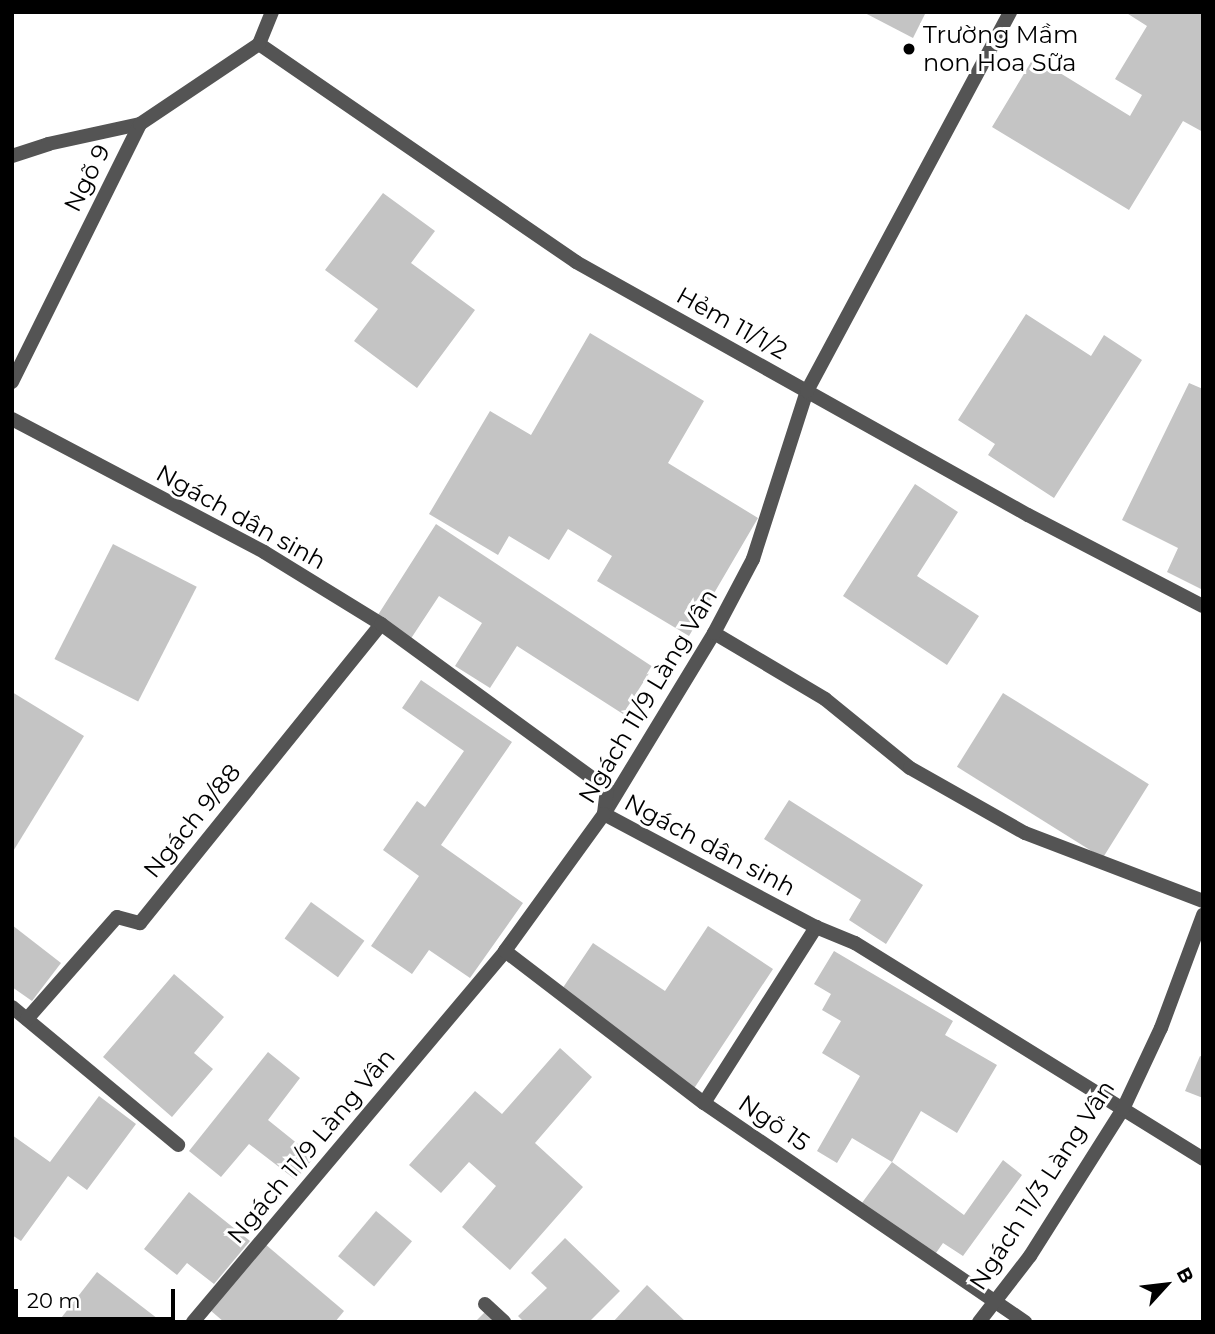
<!DOCTYPE html>
<html>
<head>
<meta charset="utf-8">
<style>
	body { margin:0 }
	#map { position:relative; width:1215px; height:1334px; overflow:hidden; background:#fff; font-family:Montserrat,sans-serif }
	div>[style] { position:absolute }
	[style*='--x'] { left:calc(var(--x)*1px); top:calc(var(--y)*1px); width:calc(var(--w)*1px); rotate:calc(var(--a)*1deg) }
	.building>* { inset:0; background:#c4c4c4; transform-origin:0 0 }
	.lane>* { height:14px; margin:-7px; padding:0 7px; transform-origin:7px; border-radius:7px; background:#545454 }
	.street>* { height:14px; margin:-7px; padding:0 7px; transform-origin:7px; border-radius:7px; background:#545454 }
	.dots>* { width:19px; height:19px; translate:-50% -50%; box-sizing:border-box; border:4px solid #fff; border-radius:50% }
	span { translate:-50% -50%; white-space:nowrap; text-align:center; line-height:1.15; -webkit-text-stroke:6px #fff; paint-order:stroke }
	.poi-label { font-size:24px; color:#000 }
	.left { translate:0 -50%; text-align:left }
	.street-label { font-size:24px; color:#000 }
	.frame { position:absolute; inset:0; border:14px solid #000; pointer-events:none }
	.north { position:absolute; left:1131px; top:1250px; width:70px; height:70px; -webkit-text-stroke:5px #fff; paint-order:stroke; rotate:63deg; font-size:19px; font-weight:700; line-height:28px; text-align:center; color:#000 }
	.north::after { content:''; display:block; margin:auto; width:24px; height:32px; background:#000; clip-path:polygon(50% 0,100% 100%,50% 72%,0 100%) }
	.scale { position:absolute; left:14px; top:1289px; width:161px; height:32px; box-sizing:border-box; border:4px solid #000; border-top:0; padding-left:9px; font-size:21px; line-height:24px; white-space:nowrap; color:#000; -webkit-text-stroke:5px #fff; paint-order:stroke }
</style>
</head>
<body>
<div id="map">
	<div class="building">
		<div style="clip-path:polygon(863px 12px,926px 12px,913px 38px)"></div>
		<div style="clip-path:polygon(1125px 12px,1203px 12px,1203px 132px,1183px 121px,1129px 210px,992px 127px,1034px 57px,1130px 116px,1142px 95px,1115px 79px,1147px 26px)"></div>
		<div style="clip-path:polygon(383px 193px,435px 231px,411px 263px,475px 310px,417px 388px,354px 341px,378px 309px,325px 270px)"></div>
		<div style="clip-path:polygon(1026px 314px,1091px 356px,1104px 335px,1142px 360px,1054px 498px,988px 455px,995px 444px,958px 420px)"></div>
		<div style="clip-path:polygon(590px 333px,704px 401px,668px 463px,758px 518px,689px 636px,597px 581px,612px 556px,568px 529px,549px 560px,509px 536px,498px 555px,429px 514px,490px 411px,531px 435px)"></div>
		<div style="clip-path:polygon(1189px 383px,1203px 389px,1203px 590px,1167px 572px,1178px 548px,1122px 520px)"></div>
		<div style="clip-path:polygon(915px 484px,958px 512px,917px 576px,979px 616px,947px 665px,843px 596px)"></div>
		<div style="clip-path:polygon(436px 524px,653px 667px,623px 714px,517px 646px,490px 688px,455px 666px,482px 623px,439px 596px,410px 640px,376px 618px)"></div>
		<div style="left:113px;top:544px;width:94px;height:129px;rotate:27deg"></div>
		<div style="clip-path:polygon(421px 680px,512px 742px,441px 845px,523px 903px,470px 978px,429px 950px,412px 974px,371px 946px,419px 876px,383px 850px,417px 801px,425px 807px,464px 751px,402px 708px)"></div>
		<div style="clip-path:polygon(12px 692px,84px 736px,12px 853px)"></div>
		<div style="left:1003px;top:693px;width:172px;height:87px;rotate:32deg"></div>
		<div style="clip-path:polygon(789px 800px,923px 885px,886px 944px,849px 920px,861px 900px,764px 839px)"></div>
		<div style="left:311px;top:902px;width:66px;height:45px;rotate:36deg"></div>
		<div style="clip-path:polygon(12px 925px,61px 963px,32px 1001px,12px 987px)"></div>
		<div style="clip-path:polygon(708px 926px,773px 969px,693px 1090px,556px 998px,593px 943px,665px 991px)"></div>
		<div style="clip-path:polygon(834px 951px,953px 1021px,945px 1035px,997px 1065px,957px 1133px,921px 1111px,892px 1162px,852px 1138px,837px 1163px,817px 1151px,860px 1076px,822px 1053px,841px 1021px,822px 1010px,831px 994px,814px 984px)"></div>
		<div style="clip-path:polygon(174px 974px,224px 1017px,194px 1053px,213px 1069px,172px 1117px,103px 1057px)"></div>
		<div style="clip-path:polygon(560px 1048px,592px 1077px,535px 1143px,583px 1187px,510px 1270px,462px 1227px,496px 1186px,469px 1162px,441px 1193px,409px 1165px,475px 1091px,502px 1114px)"></div>
		<div style="clip-path:polygon(268px 1052px,300px 1078px,268px 1120px,314px 1157px,296px 1180px,249px 1144px,221px 1177px,189px 1151px)"></div>
		<div style="clip-path:polygon(1200px 1056px,1203px 1057px,1203px 1098px,1185px 1091px)"></div>
		<div style="clip-path:polygon(99px 1096px,136px 1124px,87px 1190px,68px 1176px,21px 1241px,12px 1235px,12px 1135px,50px 1162px)"></div>
		<div style="clip-path:polygon(1003px 1160px,1022px 1175px,963px 1256px,943px 1243px,929px 1263px,856px 1211px,892px 1162px,964px 1215px)"></div>
		<div style="clip-path:polygon(189px 1192px,250px 1241px,214px 1284px,187px 1263px,177px 1275px,144px 1249px)"></div>
		<div style="left:376px;top:1211px;width:47px;height:59px;rotate:40deg"></div>
		<div style="clip-path:polygon(565px 1238px,620px 1291px,589px 1322px,524px 1322px,518px 1316px,547px 1288px,531px 1273px)"></div>
		<div style="clip-path:polygon(265px 1244px,344px 1311px,335px 1322px,224px 1322px,210px 1310px)"></div>
		<div style="clip-path:polygon(97px 1272px,162px 1322px,58px 1322px)"></div>
		<div style="clip-path:polygon(647px 1285px,686px 1322px,613px 1322px)"></div>
		<div style="clip-path:polygon(486px 1311px,495px 1322px,475px 1322px)"></div>
	</div>
	<div class="lane">
		<div style="--x:714;--y:633;--w:129;--a:30.7"></div>
		<div style="--x:825;--y:699;--w:109;--a:39.1"></div>
		<div style="--x:910;--y:768;--w:132;--a:29.5"></div>
		<div style="--x:1025;--y:833;--w:191;--a:20.9"></div>
		<div style="--x:604;--y:814;--w:212;--a:-58.7"></div>
		<div style="--x:714;--y:633;--w:84;--a:-62.2"></div>
		<div style="--x:753;--y:559;--w:176;--a:-72.2"></div>
		<div style="--x:12;--y:1007;--w:216;--a:39.7"></div>
		<div style="--x:27;--y:1019;--w:136;--a:-48.6"></div>
		<div style="--x:117;--y:917;--w:24;--a:15"></div>
		<div style="--x:140;--y:923;--w:384;--a:-51.1"></div>
		<div style="--x:704;--y:1103;--w:209;--a:-57.5"></div>
		<div style="--x:193;--y:1322;--w:485;--a:-49.9"></div>
	</div>
	<div class="street">
		<div style="--x:259;--y:44;--w:385;--a:34.5"></div>
		<div style="--x:576;--y:262;--w:518;--a:29.24"></div>
		<div style="--x:1028;--y:515;--w:197;--a:27.5"></div>
		<div style="--x:259;--y:44;--w:35;--a:-68"></div>
		<div style="--x:12;--y:156;--w:38;--a:-18"></div>
		<div style="--x:48;--y:144;--w:94;--a:-12.3"></div>
		<div style="--x:12;--y:382;--w:288;--a:-63.6"></div>
		<div style="--x:140;--y:124;--w:143;--a:-33.9"></div>
		<div style="--x:807;--y:391;--w:430;--a:-61.8"></div>
		<div style="--x:12;--y:419;--w:285;--a:27.8"></div>
		<div style="--x:264;--y:552;--w:137;--a:31.6"></div>
		<div style="--x:381;--y:624;--w:280;--a:36.1"></div>
		<div style="--x:607;--y:789;--w:25;--a:97"></div>
		<div style="--x:604;--y:814;--w:240;--a:28.1"></div>
		<div style="--x:816;--y:927;--w:42;--a:22.3"></div>
		<div style="--x:855;--y:943;--w:410;--a:31.8"></div>
		<div style="--x:604;--y:814;--w:169;--a:125.9"></div>
		<div style="--x:505;--y:951;--w:250;--a:37.4"></div>
		<div style="--x:704;--y:1103;--w:389;--a:34.3"></div>
		<div style="--x:485;--y:1304;--w:26;--a:43"></div>
		<div style="--x:979;--y:1322;--w:83;--a:-52.3"></div>
		<div style="--x:1030;--y:1256;--w:174;--a:-57.7"></div>
		<div style="--x:1123;--y:1109;--w:89;--a:-64.9"></div>
		<div style="--x:1161;--y:1028;--w:121;--a:-69.6"></div>
	</div>
	<div class="dots">
		<div style="left:909px;top:49px;background:#000"></div>
	</div>
	<div class="poi-label">
		<span class="left" style="left:923px;top:49px">Trường Mầm<br>non Hoa Sữa</span>
	</div>
	<div class="street-label">
		<span style="left:87px;top:178px;rotate:-63deg">Ngõ 9</span>
		<span style="left:732px;top:323px;rotate:29deg">Hẻm 11/1/2</span>
		<span style="left:241px;top:517px;rotate:29deg">Ngách dân sinh</span>
		<span style="left:648px;top:696px;rotate:-59deg">Ngách 11/9 Làng Vân</span>
		<span style="left:192px;top:821px;rotate:-51deg">Ngách 9/88</span>
		<span style="left:710px;top:845px;rotate:28deg">Ngách dân sinh</span>
		<span style="left:774px;top:1123px;rotate:34deg">Ngõ 15</span>
		<span style="left:311px;top:1146px;rotate:-50deg">Ngách 11/9 Làng Vân</span>
		<span style="left:1042px;top:1185px;rotate:-57deg">Ngách 11/3 Làng Vân</span>
	</div>
	<div class="frame"></div>
	<div class="north">B</div>
	<div class="scale">20 m</div>
</div>
</body>
</html>
